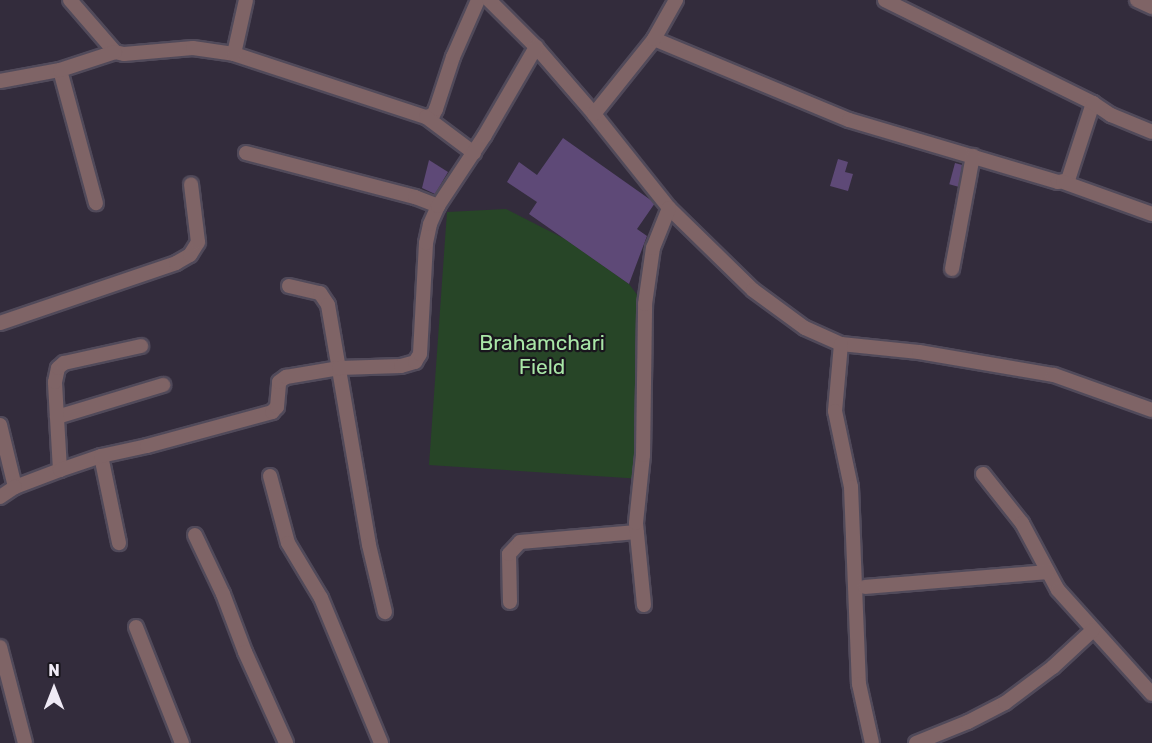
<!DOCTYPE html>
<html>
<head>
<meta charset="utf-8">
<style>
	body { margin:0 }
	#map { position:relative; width:1152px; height:743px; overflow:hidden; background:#332c3c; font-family:Rubik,sans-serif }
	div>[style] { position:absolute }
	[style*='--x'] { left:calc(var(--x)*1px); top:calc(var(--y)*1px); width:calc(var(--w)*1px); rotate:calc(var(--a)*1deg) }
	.green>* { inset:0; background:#274527 }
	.building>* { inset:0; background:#5e4977; transform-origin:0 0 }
	.roads { filter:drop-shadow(2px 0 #514a5a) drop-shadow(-2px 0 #514a5a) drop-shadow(0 2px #514a5a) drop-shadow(0 -2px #514a5a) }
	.minor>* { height:14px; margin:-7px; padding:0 7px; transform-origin:7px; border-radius:7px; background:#7f6466 }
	span { translate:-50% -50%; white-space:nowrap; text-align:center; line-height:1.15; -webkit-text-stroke:4.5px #19161d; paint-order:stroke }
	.park-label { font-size:21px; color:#a9e6a7 }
	.north { position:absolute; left:24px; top:659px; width:60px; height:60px; -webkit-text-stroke:4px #19161d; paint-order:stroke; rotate:0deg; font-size:16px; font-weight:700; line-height:24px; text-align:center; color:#efeaf5 }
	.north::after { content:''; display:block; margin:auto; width:21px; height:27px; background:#efeaf5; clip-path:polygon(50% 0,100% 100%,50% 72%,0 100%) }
</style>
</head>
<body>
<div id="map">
	<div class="green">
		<div style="clip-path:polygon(506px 209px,565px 239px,629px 284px,644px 304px,642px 479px,429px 465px,447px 212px)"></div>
	</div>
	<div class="building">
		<div style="clip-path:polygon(563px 138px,655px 203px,637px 229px,647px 236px,629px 284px,529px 214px,537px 202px,507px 182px,519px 162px,537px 175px)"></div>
		<div style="clip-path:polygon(838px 159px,848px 162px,845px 172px,853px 174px,848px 191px,830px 186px)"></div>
		<div style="clip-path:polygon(429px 160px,448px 172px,435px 194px,422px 188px)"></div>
		<div style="left:955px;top:163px;width:16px;height:22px;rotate:15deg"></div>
	</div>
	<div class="roads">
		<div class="minor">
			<div style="--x:70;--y:0;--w:69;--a:49.1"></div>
			<div style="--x:115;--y:52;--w:9;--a:13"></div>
			<div style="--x:124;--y:54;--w:69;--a:-5"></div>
			<div style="--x:193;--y:48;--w:41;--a:8.3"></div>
			<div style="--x:234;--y:54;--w:202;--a:18.2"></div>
			<div style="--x:426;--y:117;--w:7;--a:-16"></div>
			<div style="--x:433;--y:115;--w:7;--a:-63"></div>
			<div style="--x:436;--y:109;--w:55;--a:-71.9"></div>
			<div style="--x:453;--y:57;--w:62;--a:-66.3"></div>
			<div style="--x:489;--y:0;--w:66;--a:45"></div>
			<div style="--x:536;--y:47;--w:89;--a:49.1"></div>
			<div style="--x:594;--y:114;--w:120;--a:51.4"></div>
			<div style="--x:669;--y:208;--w:117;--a:44.3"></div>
			<div style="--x:753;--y:290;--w:64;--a:36.2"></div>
			<div style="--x:805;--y:328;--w:39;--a:24"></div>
			<div style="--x:841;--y:344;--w:78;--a:5.9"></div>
			<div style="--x:919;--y:352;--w:137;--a:9.7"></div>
			<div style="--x:1054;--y:375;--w:104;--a:19.7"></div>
			<div style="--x:1137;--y:0;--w:17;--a:25"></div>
			<div style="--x:654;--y:39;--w:211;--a:22.6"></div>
			<div style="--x:849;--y:120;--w:218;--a:16.5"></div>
			<div style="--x:1058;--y:182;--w:10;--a:-11"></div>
			<div style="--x:1068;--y:180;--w:81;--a:-72"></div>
			<div style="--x:1093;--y:103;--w:232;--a:-153.7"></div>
			<div style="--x:234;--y:54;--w:55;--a:-77.5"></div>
			<div style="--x:60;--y:70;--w:138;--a:74.9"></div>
			<div style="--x:0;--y:81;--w:61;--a:-10.4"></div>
			<div style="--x:60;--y:70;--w:58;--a:-18.1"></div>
			<div style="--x:1093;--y:103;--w:22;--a:34"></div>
			<div style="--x:1111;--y:115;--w:44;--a:22.5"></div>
			<div style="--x:594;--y:114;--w:96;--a:-51.3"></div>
			<div style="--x:654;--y:39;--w:45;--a:-60.6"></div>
			<div style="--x:426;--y:117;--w:60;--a:36.9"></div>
			<div style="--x:246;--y:153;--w:175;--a:14.6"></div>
			<div style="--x:415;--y:197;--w:25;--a:21"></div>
			<div style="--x:1063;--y:182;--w:95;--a:19.8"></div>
			<div style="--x:952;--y:269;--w:115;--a:-79.5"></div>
			<div style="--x:289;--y:286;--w:32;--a:13"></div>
			<div style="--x:320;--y:293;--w:14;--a:56"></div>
			<div style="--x:328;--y:305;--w:243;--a:80.3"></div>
			<div style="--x:369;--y:545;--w:69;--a:76.6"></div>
			<div style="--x:0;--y:323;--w:186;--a:-18.8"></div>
			<div style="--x:176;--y:263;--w:16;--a:-30"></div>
			<div style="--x:190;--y:255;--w:15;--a:-58"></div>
			<div style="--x:198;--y:242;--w:58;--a:-96.9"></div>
			<div style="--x:841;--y:344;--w:67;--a:95.1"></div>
			<div style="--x:835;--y:411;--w:78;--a:78.1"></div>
			<div style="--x:851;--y:487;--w:197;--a:87.7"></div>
			<div style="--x:859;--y:684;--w:60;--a:77.6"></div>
			<div style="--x:57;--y:417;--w:111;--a:-16.8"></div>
			<div style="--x:0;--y:425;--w:64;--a:76.4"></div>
			<div style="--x:15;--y:487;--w:48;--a:-20.7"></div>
			<div style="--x:60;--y:470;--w:88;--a:-93.3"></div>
			<div style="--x:55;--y:382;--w:14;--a:-78"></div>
			<div style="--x:58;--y:368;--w:8;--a:-40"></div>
			<div style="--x:64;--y:363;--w:79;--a:-12.4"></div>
			<div style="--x:101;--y:456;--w:89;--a:78.3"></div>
			<div style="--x:60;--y:470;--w:43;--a:-18.9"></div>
			<div style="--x:101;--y:456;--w:47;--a:-12.3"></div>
			<div style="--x:147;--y:446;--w:130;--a:-15.2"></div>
			<div style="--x:272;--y:412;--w:7;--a:-45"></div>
			<div style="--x:277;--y:407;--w:25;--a:-85"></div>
			<div style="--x:279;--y:382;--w:9;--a:-36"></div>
			<div style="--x:286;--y:377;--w:54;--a:-9.6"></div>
			<div style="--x:339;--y:368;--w:62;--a:-1.8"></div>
			<div style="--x:401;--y:366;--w:15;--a:-16"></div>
			<div style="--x:415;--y:362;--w:9;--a:-58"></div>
			<div style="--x:420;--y:354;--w:111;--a:-86.9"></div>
			<div style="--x:426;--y:243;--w:19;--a:-78"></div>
			<div style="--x:430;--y:224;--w:20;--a:-66"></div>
			<div style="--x:438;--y:206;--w:85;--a:-56.5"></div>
			<div style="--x:485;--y:135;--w:102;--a:-59.9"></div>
			<div style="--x:983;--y:474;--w:63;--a:51.5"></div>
			<div style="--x:1022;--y:523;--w:76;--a:61.8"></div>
			<div style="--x:1058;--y:590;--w:140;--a:47.9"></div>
			<div style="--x:270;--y:476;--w:69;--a:75"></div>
			<div style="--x:288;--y:543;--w:64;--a:59"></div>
			<div style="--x:321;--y:598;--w:157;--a:67.5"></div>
			<div style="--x:0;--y:497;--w:18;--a:-34"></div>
			<div style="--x:195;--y:535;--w:65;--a:64.6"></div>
			<div style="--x:223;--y:594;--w:62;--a:69.2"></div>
			<div style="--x:245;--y:652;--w:100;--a:65.7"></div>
			<div style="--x:865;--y:587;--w:183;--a:-4.7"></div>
			<div style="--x:510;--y:602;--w:48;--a:-91.2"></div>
			<div style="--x:509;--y:554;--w:16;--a:-47"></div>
			<div style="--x:520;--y:542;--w:117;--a:-4.9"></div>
			<div style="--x:644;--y:605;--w:82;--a:-95.6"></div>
			<div style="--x:636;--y:523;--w:68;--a:-84.1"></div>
			<div style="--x:643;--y:455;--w:151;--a:-89.2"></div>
			<div style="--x:645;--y:304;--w:57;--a:-81.9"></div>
			<div style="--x:653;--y:248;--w:43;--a:-68.2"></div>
			<div style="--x:136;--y:627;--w:125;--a:68.4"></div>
			<div style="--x:0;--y:647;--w:99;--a:75.4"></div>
			<div style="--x:916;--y:743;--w:56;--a:-22"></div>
			<div style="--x:968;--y:722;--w:42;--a:-27.2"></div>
			<div style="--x:1005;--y:703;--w:60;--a:-36.9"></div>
			<div style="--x:1053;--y:667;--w:54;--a:-42.8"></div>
		</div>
	</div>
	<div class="park-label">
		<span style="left:542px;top:355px">Brahamchari<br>Field</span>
	</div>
	<div class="north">N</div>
</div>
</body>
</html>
